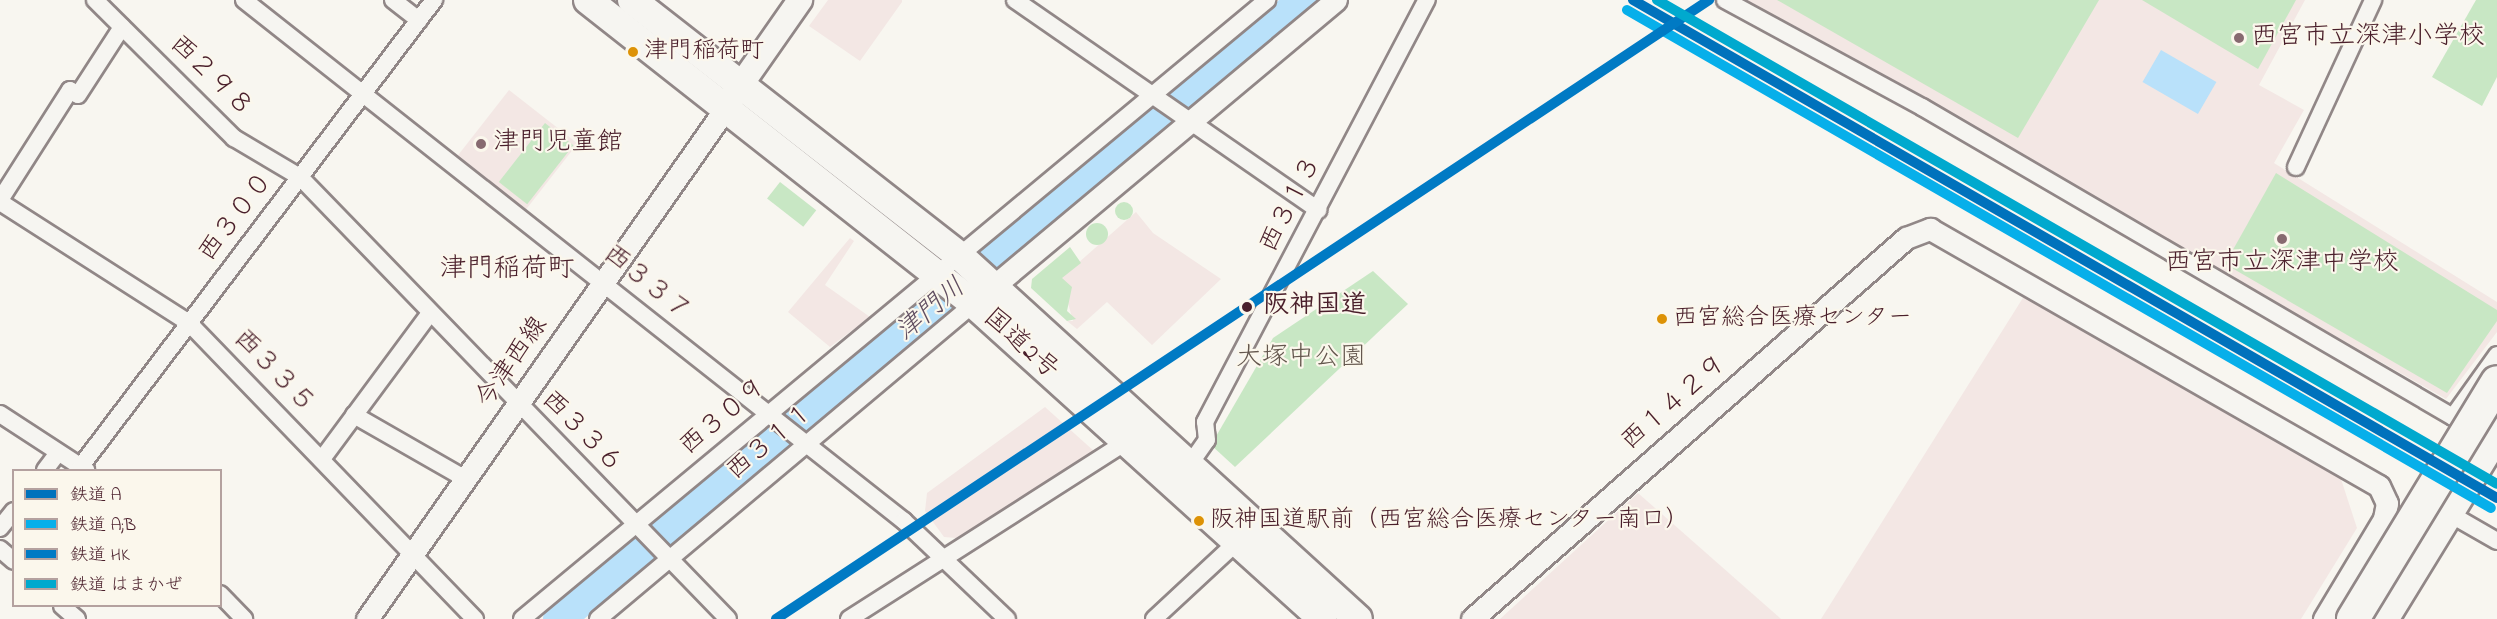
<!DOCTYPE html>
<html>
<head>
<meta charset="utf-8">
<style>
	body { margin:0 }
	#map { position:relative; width:2497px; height:619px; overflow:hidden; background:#f8f6f0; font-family:"Indie Flower","Klee One",sans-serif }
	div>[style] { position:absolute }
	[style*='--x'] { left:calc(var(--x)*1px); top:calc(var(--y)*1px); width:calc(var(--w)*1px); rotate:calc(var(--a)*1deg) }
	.built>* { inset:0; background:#f3e7e4; transform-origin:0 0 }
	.green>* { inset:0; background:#c8e7c4; transform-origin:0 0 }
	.round { border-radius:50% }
	.water>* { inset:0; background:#b9e1fa; transform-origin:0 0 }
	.river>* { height:32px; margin:-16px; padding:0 16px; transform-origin:16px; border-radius:16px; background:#b9e1fa }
	.roads { filter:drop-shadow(2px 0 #918787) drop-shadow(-2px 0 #918787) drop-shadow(0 2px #918787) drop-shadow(0 -2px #918787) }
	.minor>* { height:16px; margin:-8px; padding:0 8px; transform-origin:8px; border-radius:8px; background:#f6f5f1 }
	.tertiary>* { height:21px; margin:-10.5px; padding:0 10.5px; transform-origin:10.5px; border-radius:10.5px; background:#f6f5f1 }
	.secondary>* { height:24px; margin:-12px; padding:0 12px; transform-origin:12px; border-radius:12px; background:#f6f5f1 }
	.trunk>* { height:28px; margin:-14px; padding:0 14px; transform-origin:14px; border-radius:14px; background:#f6f5f1 }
	.motorway>* { height:32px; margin:-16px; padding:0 16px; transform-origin:16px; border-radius:16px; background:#f6f5f1 }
	.bridges { filter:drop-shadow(2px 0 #918787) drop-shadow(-2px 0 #918787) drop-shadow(0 2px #918787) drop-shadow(0 -2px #918787) }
	.motorway-bridge>* { height:32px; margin:-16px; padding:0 16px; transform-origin:16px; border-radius:16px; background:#f6f5f1 }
	.rail-1>* { height:10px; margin:-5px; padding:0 5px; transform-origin:5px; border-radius:5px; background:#0072bc }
	.rail-2>* { height:10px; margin:-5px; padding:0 5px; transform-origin:5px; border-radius:5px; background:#07afea }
	.rail-3>* { height:10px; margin:-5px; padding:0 5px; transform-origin:5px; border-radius:5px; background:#007ac4 }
	.rail-4>* { height:10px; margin:-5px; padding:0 5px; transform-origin:5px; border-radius:5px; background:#00a9ce }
	.dots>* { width:16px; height:16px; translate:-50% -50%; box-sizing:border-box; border:3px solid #fbf7ec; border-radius:50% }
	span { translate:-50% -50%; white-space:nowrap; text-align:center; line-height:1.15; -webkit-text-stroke:4.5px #fbf7ec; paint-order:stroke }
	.bus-label { font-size:24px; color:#4a1f2b }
	.left { translate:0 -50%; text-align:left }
	.poi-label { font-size:26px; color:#4a1f2b }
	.street-label { font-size:26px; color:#4a1f2b }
	.stop-label { font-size:26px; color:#4a1f2b; font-weight:700 }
	.park-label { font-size:26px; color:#64574e }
	.neighbourhood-label { font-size:27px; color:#4a1f2b }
	.water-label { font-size:27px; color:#5f4d60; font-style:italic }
	.legend { position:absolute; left:12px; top:469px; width:210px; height:138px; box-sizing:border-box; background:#fbf7ec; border:2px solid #b4a19f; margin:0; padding:8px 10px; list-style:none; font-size:18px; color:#4a1f2b }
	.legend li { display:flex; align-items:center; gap:12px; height:30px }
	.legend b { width:30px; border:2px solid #b4a19f }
</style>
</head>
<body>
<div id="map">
	<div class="built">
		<div style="clip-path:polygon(828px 0,902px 0,902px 2px,860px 61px,809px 26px)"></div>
		<div style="clip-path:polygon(1745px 0,2305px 0,2259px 85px,2304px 110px,2274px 163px,2497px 302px,2497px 332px,2446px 399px)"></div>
		<div style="left:509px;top:90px;width:87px;height:85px;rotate:38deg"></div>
		<div style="clip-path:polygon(1136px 212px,1153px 233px,1221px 279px,1152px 345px,1107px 302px,1077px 329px,1067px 321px,1073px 321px,1061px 278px)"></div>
		<div style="clip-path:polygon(850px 238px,854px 241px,825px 285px,870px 317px,830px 347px,788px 312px)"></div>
		<div style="clip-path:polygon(2026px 293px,2340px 476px,2357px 528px,2301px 619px,1821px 619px)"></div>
		<div style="clip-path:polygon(1045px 407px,1095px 452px,956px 538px,944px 537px,925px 511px,927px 493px)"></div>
		<div style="clip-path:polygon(1638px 493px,1781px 619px,1500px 619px)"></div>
	</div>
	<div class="green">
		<div style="clip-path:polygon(1777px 0,2099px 0,2018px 138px)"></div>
		<div style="clip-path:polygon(2142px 0,2296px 0,2258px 69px)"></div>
		<div style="clip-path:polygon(2476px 0,2497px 0,2497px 77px,2482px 106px,2432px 77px)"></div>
		<div style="left:545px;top:123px;width:36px;height:75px;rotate:38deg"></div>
		<div style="clip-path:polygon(2276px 173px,2497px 310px,2497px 321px,2447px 393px,2225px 264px)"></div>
		<div style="left:780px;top:182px;width:46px;height:21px;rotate:38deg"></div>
		<div class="round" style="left:1115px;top:202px;width:18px;height:18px"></div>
		<div class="round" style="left:1086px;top:223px;width:22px;height:22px"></div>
		<div style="clip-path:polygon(1070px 247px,1081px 263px,1062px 278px,1072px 287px,1067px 311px,1076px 319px,1067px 321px,1031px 288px,1032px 279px)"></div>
		<div style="clip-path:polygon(1373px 271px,1408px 304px,1235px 467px,1211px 445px,1273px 338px)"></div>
	</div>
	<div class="water">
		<div style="left:2161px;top:50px;width:64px;height:37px;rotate:30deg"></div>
	</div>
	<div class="river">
		<div style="--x:559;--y:619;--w:969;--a:-39.72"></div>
	</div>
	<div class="roads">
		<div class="minor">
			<div style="--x:95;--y:0;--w:196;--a:44.8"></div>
			<div style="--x:234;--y:138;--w:77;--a:30.6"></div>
			<div style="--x:300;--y:177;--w:615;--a:45.92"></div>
			<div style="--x:244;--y:0;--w:841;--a:38.29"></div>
			<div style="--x:904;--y:521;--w:142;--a:43.6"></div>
			<div style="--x:393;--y:0;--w:33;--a:38"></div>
			<div style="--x:1015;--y:0;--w:369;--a:34.7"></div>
			<div style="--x:1725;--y:0;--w:224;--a:28.5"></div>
			<div style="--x:1922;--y:107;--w:615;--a:30.28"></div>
			<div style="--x:2453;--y:417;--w:76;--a:-54.6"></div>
			<div style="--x:2296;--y:167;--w:184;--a:-65.2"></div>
			<div style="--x:0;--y:200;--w:130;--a:-57.5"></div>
			<div style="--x:70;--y:90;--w:9;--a:32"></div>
			<div style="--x:78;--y:95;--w:81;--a:-57.1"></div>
			<div style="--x:0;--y:202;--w:224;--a:32.6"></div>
			<div style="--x:189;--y:323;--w:412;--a:46"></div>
			<div style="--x:0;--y:414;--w:103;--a:33.1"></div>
			<div style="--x:354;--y:415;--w:127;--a:29.8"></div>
			<div style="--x:322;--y:459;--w:182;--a:-53.5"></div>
			<div style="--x:1190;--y:464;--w:29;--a:-55"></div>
			<div style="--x:1207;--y:440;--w:18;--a:-96"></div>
			<div style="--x:1205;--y:422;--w:477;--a:-62.3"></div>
			<div style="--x:81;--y:466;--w:585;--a:-52.86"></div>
			<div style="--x:45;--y:470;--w:21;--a:-53"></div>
			<div style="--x:2446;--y:522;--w:9;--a:-63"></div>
			<div style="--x:2450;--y:514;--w:54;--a:29.9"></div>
			<div style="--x:0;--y:528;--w:22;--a:-51"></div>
			<div style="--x:0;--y:549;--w:18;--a:41"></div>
			<div style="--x:220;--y:594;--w:35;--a:46"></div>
			<div style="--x:62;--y:606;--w:20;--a:41"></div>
			<div style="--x:522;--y:619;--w:969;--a:-39.72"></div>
			<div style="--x:598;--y:619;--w:491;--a:-40"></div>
			<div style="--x:849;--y:619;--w:330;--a:-32.6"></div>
			<div style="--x:1154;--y:619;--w:113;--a:-42.9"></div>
		</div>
		<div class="tertiary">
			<div style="--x:983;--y:295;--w:460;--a:-39.9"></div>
			<div style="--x:367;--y:619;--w:623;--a:-54.93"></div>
			<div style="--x:1472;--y:619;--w:578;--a:-41.28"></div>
			<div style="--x:1906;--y:238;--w:26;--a:-21"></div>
			<div style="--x:1930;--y:229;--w:517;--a:29.79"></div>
			<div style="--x:2379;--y:486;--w:19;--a:65"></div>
			<div style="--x:2387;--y:503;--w:16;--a:101"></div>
			<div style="--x:2384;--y:519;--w:117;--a:121"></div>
		</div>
		<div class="secondary">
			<div style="--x:731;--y:99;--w:121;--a:-55.1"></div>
		</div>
		<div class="trunk">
			<div style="--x:588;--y:0;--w:491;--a:38.2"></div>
			<div style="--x:974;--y:304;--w:470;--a:42.1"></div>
			<div style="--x:632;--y:0;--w:417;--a:38"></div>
			<div style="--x:961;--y:257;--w:537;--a:42.36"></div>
		</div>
		<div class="motorway">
			<div style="--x:2382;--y:619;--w:220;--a:-58.5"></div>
		</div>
	</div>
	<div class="bridges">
		<div class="motorway-bridge">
			<div style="--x:2353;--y:619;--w:277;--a:-58.7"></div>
		</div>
	</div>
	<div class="rail-1">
		<div style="--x:1633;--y:0;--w:997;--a:29.96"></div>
	</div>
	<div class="rail-2">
		<div style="--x:1627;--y:10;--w:997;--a:29.96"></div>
	</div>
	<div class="rail-3">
		<div style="--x:776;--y:619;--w:1120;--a:-33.56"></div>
	</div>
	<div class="rail-4">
		<div style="--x:1657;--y:0;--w:969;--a:29.95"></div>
	</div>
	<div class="dots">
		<div style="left:2239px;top:38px;background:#876a70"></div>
		<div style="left:633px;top:52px;background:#dd9206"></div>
		<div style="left:481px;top:144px;background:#876a70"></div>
		<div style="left:2282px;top:239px;background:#876a70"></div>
		<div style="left:1247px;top:307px;background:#4a1f2b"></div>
		<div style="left:1662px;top:319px;background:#dd9206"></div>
		<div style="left:1199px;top:521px;background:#dd9206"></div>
	</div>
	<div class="bus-label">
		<span class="left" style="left:644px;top:52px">津門稲荷町</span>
		<span class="left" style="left:1673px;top:319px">西宮総合医療センター</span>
		<span class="left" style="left:1210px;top:521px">阪神国道駅前（西宮総合医療センター南口）</span>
	</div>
	<div class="poi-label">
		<span class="left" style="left:2251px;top:38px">西宮市立深津小学校</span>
		<span class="left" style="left:493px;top:144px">津門児童館</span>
		<span style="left:2282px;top:264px">西宮市立深津中学校</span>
	</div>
	<div class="street-label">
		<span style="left:210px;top:77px;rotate:44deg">西２９８</span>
		<span style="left:1292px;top:205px;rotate:-63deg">西３１３</span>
		<span style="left:237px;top:218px;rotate:-53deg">西３００</span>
		<span style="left:646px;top:284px;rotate:39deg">西３３７</span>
		<span style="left:1020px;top:345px;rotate:42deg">国道2号</span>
		<span style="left:513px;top:363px;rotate:-55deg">今津西線</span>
		<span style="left:273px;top:372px;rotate:46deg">西３３５</span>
		<span style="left:1675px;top:404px;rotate:-41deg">西１４２９</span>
		<span style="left:724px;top:418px;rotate:-40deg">西３０９</span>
		<span style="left:581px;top:433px;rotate:45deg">西３３６</span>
		<span style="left:771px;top:443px;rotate:-40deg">西３１１</span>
	</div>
	<div class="stop-label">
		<span class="left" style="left:1263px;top:307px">阪神国道</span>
	</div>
	<div class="park-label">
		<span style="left:1301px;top:359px">大塚中公園</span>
	</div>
	<div class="neighbourhood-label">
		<span style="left:507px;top:270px">津門稲荷町</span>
	</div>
	<div class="water-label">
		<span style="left:931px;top:310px;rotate:-40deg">津門川</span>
	</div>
	<ul class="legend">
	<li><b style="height:8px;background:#0072bc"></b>鉄道 A</li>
	<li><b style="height:8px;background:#07afea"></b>鉄道 A;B</li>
	<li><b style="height:8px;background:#007ac4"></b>鉄道 HK</li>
	<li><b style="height:8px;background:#00a9ce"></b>鉄道 はまかぜ</li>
	</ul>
</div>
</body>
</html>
